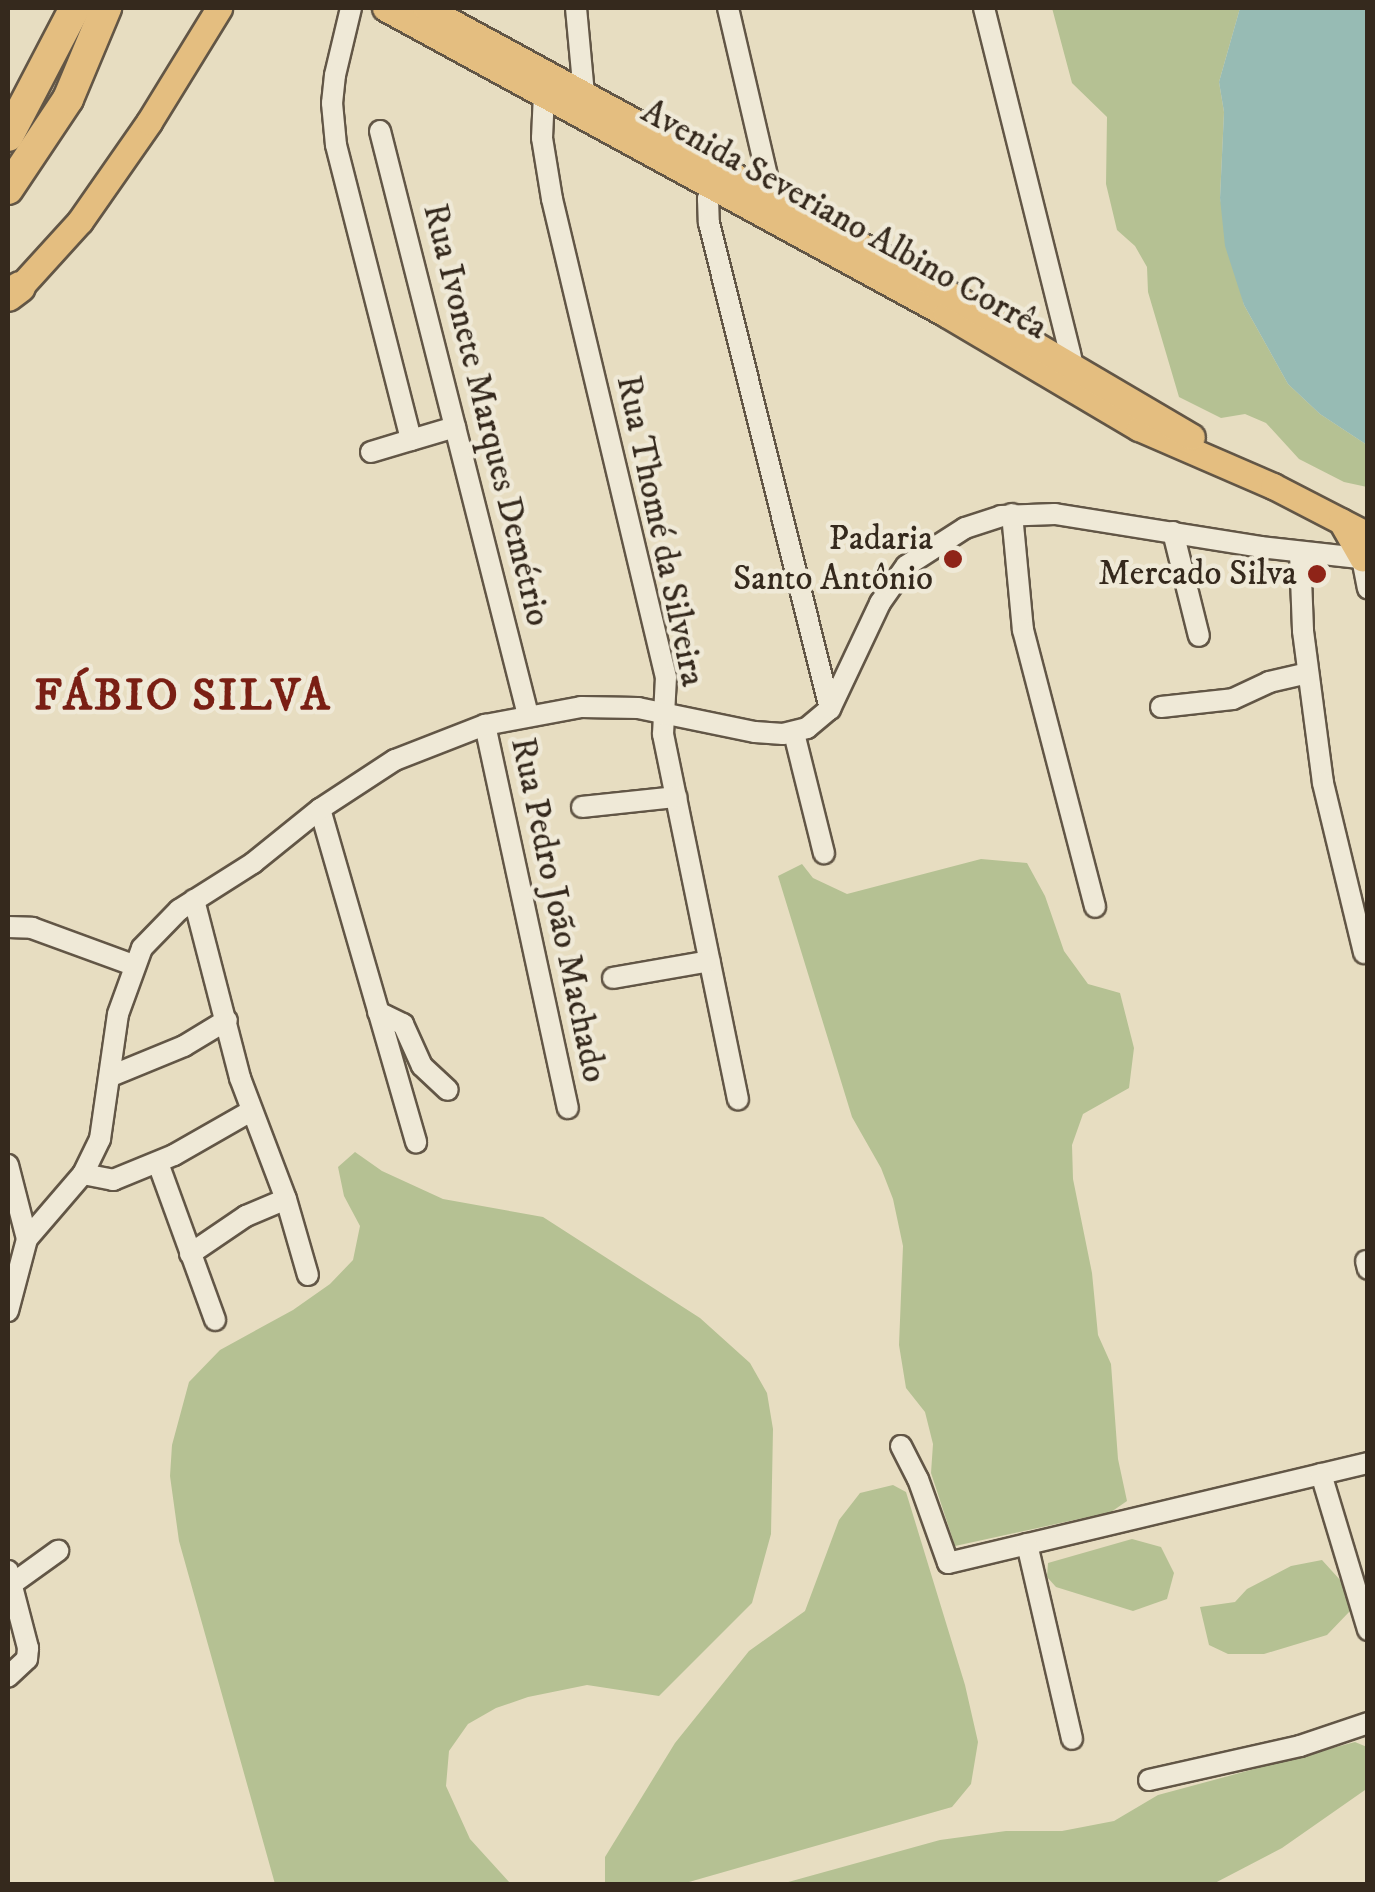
<!DOCTYPE html>
<html>
<head>
<meta charset="utf-8">
<style>
	body { margin:0 }
	#map { position:relative; width:1375px; height:1892px; overflow:hidden; background:#e7ddc1; font-family:"IM FELL DW Pica",serif }
	div>[style] { position:absolute }
	[style*='--x'] { left:calc(var(--x)*1px); top:calc(var(--y)*1px); width:calc(var(--w)*1px); rotate:calc(var(--a)*1deg) }
	.green>* { inset:0; background:#b5c193 }
	.water>* { inset:0; background:#97bbb4 }
	.roads { filter:drop-shadow(2px 0 #625646) drop-shadow(-2px 0 #625646) drop-shadow(0 2px #625646) drop-shadow(0 -2px #625646) }
	.minor>* { height:20px; margin:-10px; padding:0 10px; transform-origin:10px; border-radius:10px; background:#efe9d7 }
	.major>* { height:25px; margin:-12.5px; padding:0 12.5px; transform-origin:12.5px; border-radius:12.5px; background:#e4be80 }
	.highway>* { height:30px; margin:-15px; padding:0 15px; transform-origin:15px; border-radius:15px; background:#e4be80 }
	.dots>* { width:28px; height:28px; translate:-50% -50%; box-sizing:border-box; border:5px solid #efe9d7; border-radius:50% }
	span { translate:-50% -50%; white-space:nowrap; text-align:center; line-height:1.15; -webkit-text-stroke:9px #efe9d7; paint-order:stroke }
	.street-label { font-size:35px; color:#35291d }
	.poi-label { font-size:35px; color:#35291d }
	.right { translate:-100% -50%; text-align:right }
	.district-label { font-size:45px; color:#7a1f14; font-weight:700; letter-spacing:2.5px }
	.frame { position:absolute; inset:0; border:10px solid #35291d; pointer-events:none }
</style>
</head>
<body>
<div id="map">
	<div class="green">
		<div style="clip-path:polygon(1052px 8px,1240px 8px,1219px 82px,1224px 112px,1220px 198px,1244px 305px,1288px 384px,1320px 414px,1367px 445px,1367px 487px,1344px 482px,1299px 459px,1266px 423px,1245px 414px,1221px 418px,1179px 397px,1148px 292px,1147px 267px,1135px 246px,1117px 230px,1106px 184px,1107px 117px,1072px 83px)"></div>
		<div style="clip-path:polygon(981px 859px,1027px 863px,1045px 896px,1064px 951px,1088px 984px,1120px 993px,1134px 1048px,1129px 1088px,1083px 1114px,1072px 1145px,1073px 1179px,1092px 1273px,1098px 1335px,1111px 1364px,1118px 1459px,1127px 1501px,1111px 1512px,955px 1546px,931px 1473px,933px 1444px,925px 1412px,906px 1388px,899px 1345px,903px 1246px,893px 1199px,881px 1168px,852px 1117px,778px 876px,802px 864px,813px 878px,847px 894px)"></div>
		<div style="clip-path:polygon(355px 1152px,382px 1171px,443px 1199px,543px 1217px,700px 1318px,750px 1363px,767px 1393px,773px 1429px,771px 1534px,752px 1603px,659px 1696px,587px 1685px,528px 1697px,496px 1708px,468px 1724px,449px 1751px,446px 1786px,470px 1839px,511px 1884px,275px 1884px,179px 1541px,170px 1476px,172px 1445px,189px 1382px,220px 1350px,293px 1310px,330px 1284px,353px 1260px,360px 1226px,344px 1196px,338px 1167px)"></div>
		<div style="clip-path:polygon(893px 1485px,906px 1492px,965px 1685px,978px 1742px,971px 1784px,952px 1807px,682px 1884px,605px 1884px,605px 1857px,675px 1743px,749px 1651px,805px 1611px,839px 1520px,860px 1493px)"></div>
		<div style="clip-path:polygon(1132px 1539px,1161px 1547px,1174px 1573px,1167px 1599px,1133px 1611px,1056px 1587px,1047px 1577px,1048px 1563px)"></div>
		<div style="clip-path:polygon(1322px 1560px,1341px 1581px,1350px 1611px,1327px 1635px,1264px 1654px,1228px 1654px,1209px 1645px,1200px 1607px,1235px 1602px,1247px 1589px,1291px 1566px)"></div>
		<div style="clip-path:polygon(1355px 1742px,1367px 1747px,1365px 1790px,1282px 1848px,1213px 1884px,781px 1884px,940px 1840px,1006px 1831px,1062px 1831px,1114px 1821px,1158px 1795px)"></div>
	</div>
	<div class="water">
		<div style="clip-path:polygon(1240px 8px,1367px 8px,1367px 445px,1320px 414px,1288px 384px,1244px 305px,1225px 246px,1220px 198px,1224px 112px,1219px 82px)"></div>
	</div>
	<div class="roads">
		<div class="minor">
			<div style="--x:351;--y:8;--w:69;--a:103.4"></div>
			<div style="--x:335;--y:75;--w:28;--a:96"></div>
			<div style="--x:332;--y:103;--w:42;--a:84.6"></div>
			<div style="--x:336;--y:145;--w:304;--a:75.7"></div>
			<div style="--x:411;--y:440;--w:46;--a:-16.5"></div>
			<div style="--x:576;--y:8;--w:86;--a:84.7"></div>
			<div style="--x:728;--y:8;--w:181;--a:76.9"></div>
			<div style="--x:769;--y:184;--w:21;--a:98"></div>
			<div style="--x:984;--y:8;--w:357;--a:76"></div>
			<div style="--x:1070;--y:354;--w:12;--a:76"></div>
			<div style="--x:1073;--y:366;--w:8;--a:120"></div>
			<div style="--x:544;--y:94;--w:44;--a:92.6"></div>
			<div style="--x:542;--y:138;--w:62;--a:80.7"></div>
			<div style="--x:552;--y:199;--w:491;--a:76.6"></div>
			<div style="--x:666;--y:677;--w:57;--a:93"></div>
			<div style="--x:663;--y:734;--w:373;--a:78.4"></div>
			<div style="--x:380;--y:131;--w:602;--a:75.78"></div>
			<div style="--x:718;--y:174;--w:27;--a:112"></div>
			<div style="--x:708;--y:199;--w:24;--a:88"></div>
			<div style="--x:709;--y:223;--w:501;--a:76.02"></div>
			<div style="--x:371;--y:452;--w:42;--a:-16.7"></div>
			<div style="--x:1012;--y:514;--w:117;--a:84.6"></div>
			<div style="--x:1023;--y:630;--w:286;--a:75.4"></div>
			<div style="--x:1173;--y:532;--w:107;--a:76"></div>
			<div style="--x:1300;--y:552;--w:79;--a:87.8"></div>
			<div style="--x:1303;--y:631;--w:153;--a:82.5"></div>
			<div style="--x:1323;--y:783;--w:175;--a:76.4"></div>
			<div style="--x:1362;--y:558;--w:31;--a:79"></div>
			<div style="--x:1161;--y:707;--w:72;--a:-6.3"></div>
			<div style="--x:1233;--y:699;--w:40;--a:-25"></div>
			<div style="--x:1269;--y:682;--w:39;--a:-13"></div>
			<div style="--x:485;--y:725;--w:392;--a:77.8"></div>
			<div style="--x:794;--y:733;--w:124;--a:76"></div>
			<div style="--x:582;--y:807;--w:95;--a:-6.1"></div>
			<div style="--x:320;--y:809;--w:347;--a:73.9"></div>
			<div style="--x:194;--y:900;--w:184;--a:75.5"></div>
			<div style="--x:240;--y:1078;--w:129;--a:69.2"></div>
			<div style="--x:286;--y:1199;--w:79;--a:73.9"></div>
			<div style="--x:8;--y:927;--w:24;--a:2"></div>
			<div style="--x:32;--y:928;--w:108;--a:20.1"></div>
			<div style="--x:613;--y:978;--w:98;--a:-9.9"></div>
			<div style="--x:378;--y:1012;--w:28;--a:26"></div>
			<div style="--x:403;--y:1024;--w:46;--a:65.7"></div>
			<div style="--x:422;--y:1066;--w:35;--a:43"></div>
			<div style="--x:111;--y:1076;--w:79;--a:-22.3"></div>
			<div style="--x:184;--y:1046;--w:50;--a:-31.2"></div>
			<div style="--x:158;--y:1163;--w:167;--a:70"></div>
			<div style="--x:8;--y:1165;--w:76;--a:75.6"></div>
			<div style="--x:83;--y:1174;--w:31;--a:11"></div>
			<div style="--x:113;--y:1180;--w:66;--a:-22.3"></div>
			<div style="--x:174;--y:1155;--w:89;--a:-29.7"></div>
			<div style="--x:190;--y:1254;--w:68;--a:-34.2"></div>
			<div style="--x:246;--y:1216;--w:43;--a:-23"></div>
			<div style="--x:1366;--y:1261;--w:8;--a:76"></div>
			<div style="--x:8;--y:1311;--w:74;--a:-75.2"></div>
			<div style="--x:27;--y:1239;--w:86;--a:-49.3"></div>
			<div style="--x:83;--y:1174;--w:39;--a:-64"></div>
			<div style="--x:100;--y:1139;--w:126;--a:-81.8"></div>
			<div style="--x:118;--y:1014;--w:70;--a:-70"></div>
			<div style="--x:142;--y:948;--w:53;--a:-45.8"></div>
			<div style="--x:179;--y:910;--w:88;--a:-32.4"></div>
			<div style="--x:253;--y:863;--w:86;--a:-38.9"></div>
			<div style="--x:320;--y:809;--w:90;--a:-33.2"></div>
			<div style="--x:395;--y:760;--w:97;--a:-21.3"></div>
			<div style="--x:485;--y:725;--w:98;--a:-10.6"></div>
			<div style="--x:581;--y:707;--w:57;--a:1"></div>
			<div style="--x:638;--y:708;--w:119;--a:11.6"></div>
			<div style="--x:755;--y:732;--w:28;--a:4"></div>
			<div style="--x:783;--y:734;--w:25;--a:-14"></div>
			<div style="--x:807;--y:728;--w:30;--a:-40"></div>
			<div style="--x:830;--y:709;--w:117;--a:-64.7"></div>
			<div style="--x:880;--y:603;--w:45;--a:-54.9"></div>
			<div style="--x:906;--y:566;--w:70;--a:-32.8"></div>
			<div style="--x:965;--y:528;--w:38;--a:-18"></div>
			<div style="--x:1001;--y:516;--w:54;--a:-2.1"></div>
			<div style="--x:1055;--y:514;--w:208;--a:9.1"></div>
			<div style="--x:1260;--y:547;--w:109;--a:6.3"></div>
			<div style="--x:901;--y:1446;--w:37;--a:63"></div>
			<div style="--x:918;--y:1479;--w:89;--a:70.3"></div>
			<div style="--x:948;--y:1563;--w:432;--a:-13.4"></div>
			<div style="--x:1321;--y:1474;--w:163;--a:73.2"></div>
			<div style="--x:1027;--y:1544;--w:200;--a:77"></div>
			<div style="--x:8;--y:1571;--w:80;--a:75.4"></div>
			<div style="--x:28;--y:1648;--w:11;--a:95"></div>
			<div style="--x:27;--y:1659;--w:26;--a:137"></div>
			<div style="--x:12;--y:1584;--w:57;--a:-35.7"></div>
			<div style="--x:1149;--y:1780;--w:155;--a:-12.7"></div>
			<div style="--x:1300;--y:1746;--w:72;--a:-18.7"></div>
		</div>
		<div class="major">
			<div style="--x:385;--y:8;--w:639;--a:28.61"></div>
			<div style="--x:946;--y:314;--w:224;--a:30.6"></div>
			<div style="--x:1139;--y:428;--w:146;--a:23.4"></div>
			<div style="--x:1273;--y:486;--w:107;--a:27.3"></div>
			<div style="--x:426;--y:8;--w:573;--a:28.58"></div>
			<div style="--x:929;--y:282;--w:305;--a:30.5"></div>
			<div style="--x:20;--y:287;--w:89;--a:-47.7"></div>
			<div style="--x:80;--y:221;--w:121;--a:-55.1"></div>
			<div style="--x:149;--y:122;--w:134;--a:-58.4"></div>
			<div style="--x:1341;--y:521;--w:43;--a:60.4"></div>
		</div>
		<div class="highway">
			<div style="--x:8;--y:136;--w:144;--a:-62.4"></div>
			<div style="--x:8;--y:189;--w:108;--a:-56.3"></div>
			<div style="--x:68;--y:99;--w:99;--a:-67.3"></div>
			<div style="--x:8;--y:296;--w:15;--a:-37"></div>
		</div>
	</div>
	<div class="dots">
		<div style="left:953px;top:559px;background:#8f2418"></div>
		<div style="left:1317px;top:574px;background:#8f2418"></div>
	</div>
	<div class="street-label">
		<span style="left:844px;top:220px;rotate:29deg">Avenida Severiano Albino Corrêa</span>
		<span style="left:486px;top:415px;rotate:76deg">Rua Ivonete Marques Demétrio</span>
		<span style="left:660px;top:531px;rotate:78deg">Rua Thomé da Silveira</span>
		<span style="left:558px;top:910px;rotate:78deg">Rua Pedro João Machado</span>
	</div>
	<div class="poi-label">
		<span class="right" style="left:933px;top:559px">Padaria<br>Santo Antônio</span>
		<span class="right" style="left:1297px;top:574px">Mercado Silva</span>
	</div>
	<div class="district-label">
		<span style="left:183px;top:697px">FÁBIO SILVA</span>
	</div>
	<div class="frame"></div>
</div>
</body>
</html>
